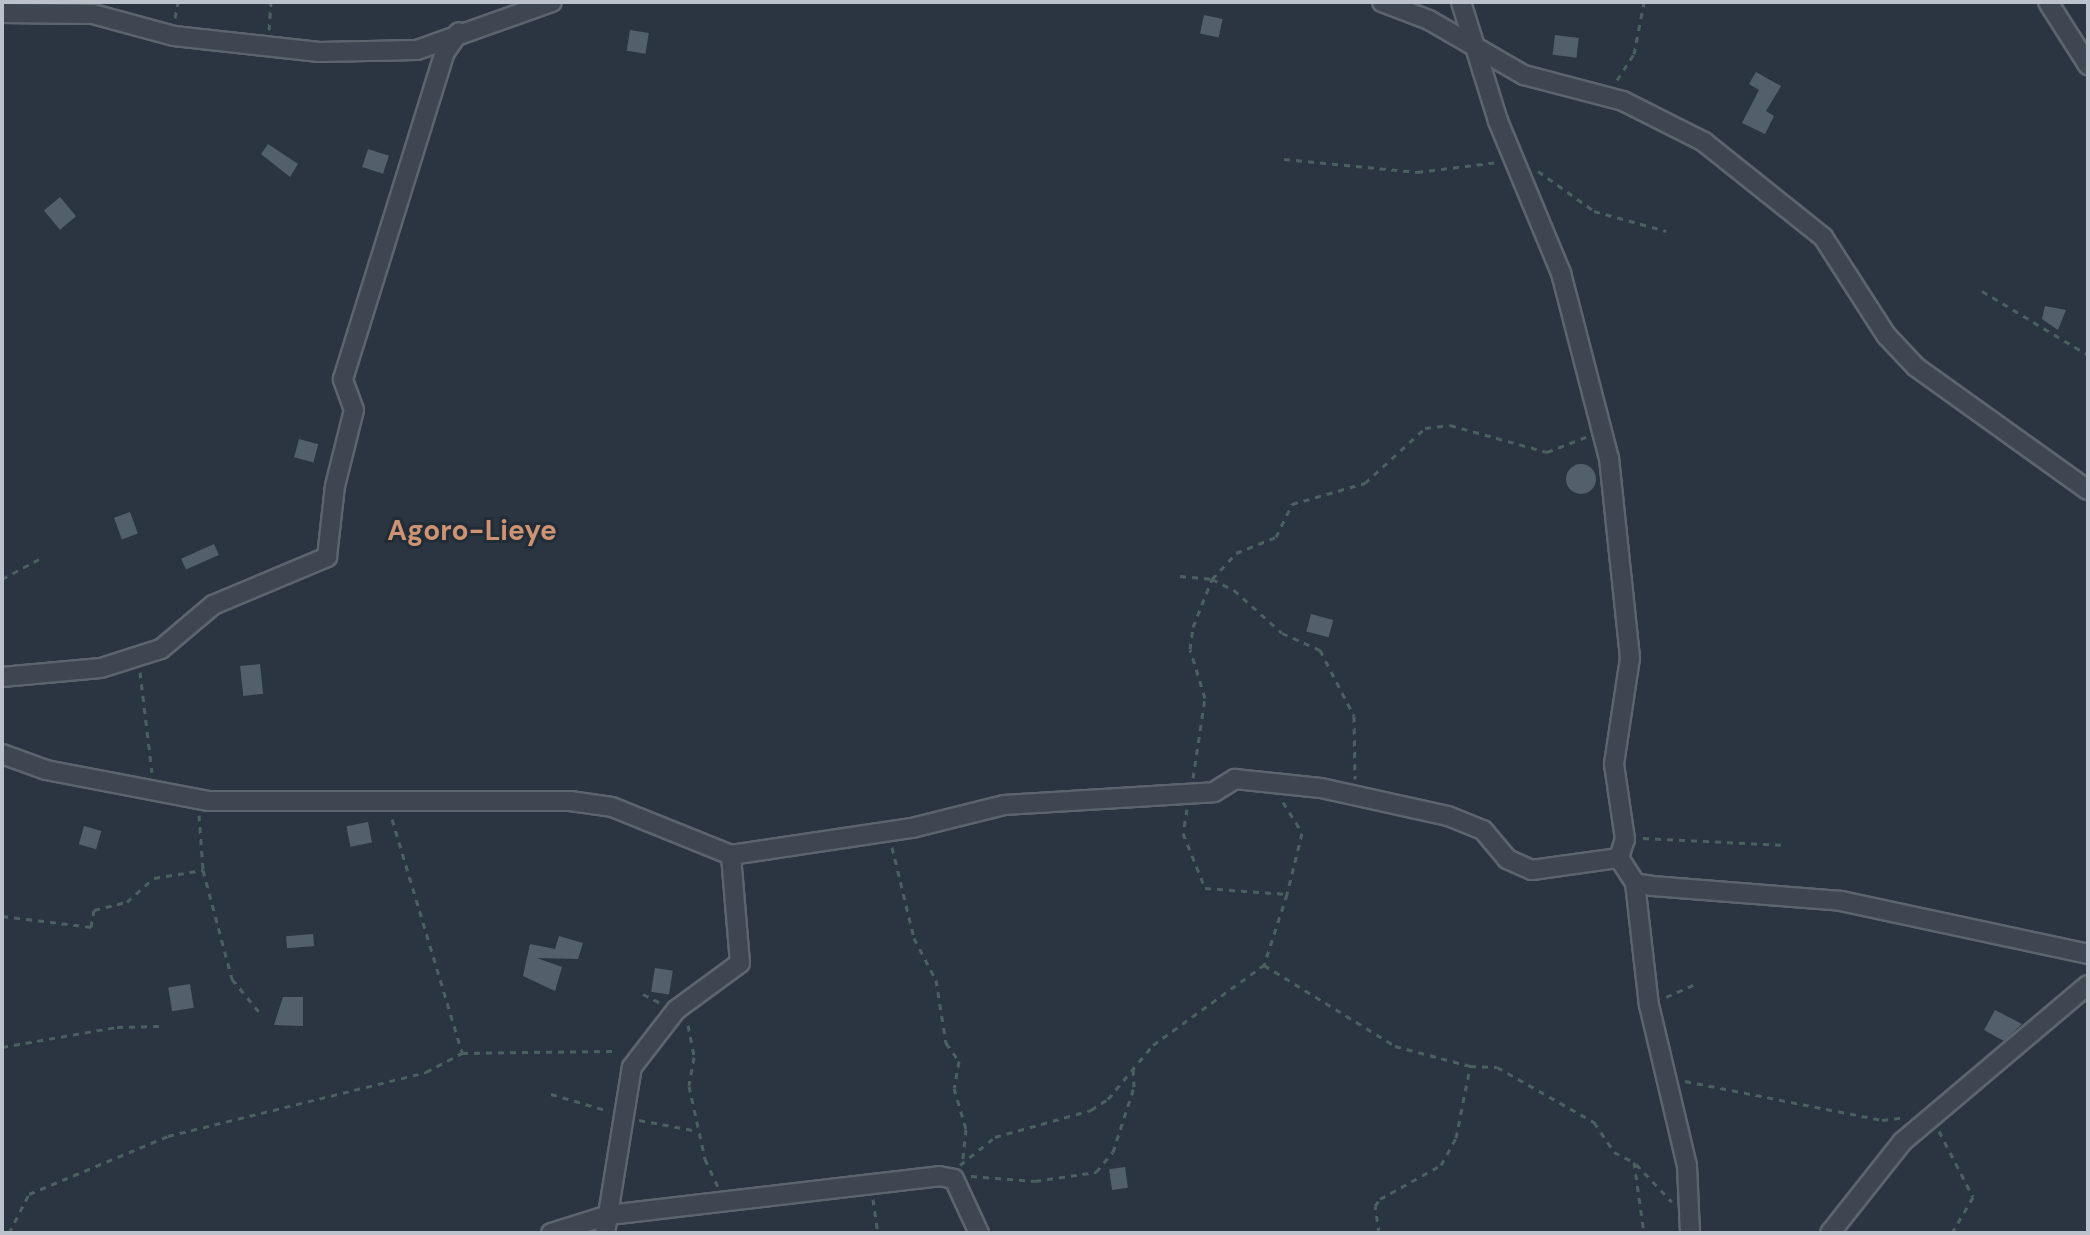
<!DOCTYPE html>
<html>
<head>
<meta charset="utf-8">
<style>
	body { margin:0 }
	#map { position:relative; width:2090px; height:1235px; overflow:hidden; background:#2a3541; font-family:"DM Sans",sans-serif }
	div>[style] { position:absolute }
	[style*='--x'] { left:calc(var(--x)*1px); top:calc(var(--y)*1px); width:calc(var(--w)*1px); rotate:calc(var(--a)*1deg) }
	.building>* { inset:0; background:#53606b; transform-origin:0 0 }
	.round { border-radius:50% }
	.path>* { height:3px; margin-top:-1.5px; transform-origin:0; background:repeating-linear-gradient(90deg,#4c5f61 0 6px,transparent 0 12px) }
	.roads { filter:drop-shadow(2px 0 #5c656e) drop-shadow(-2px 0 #5c656e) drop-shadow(0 2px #5c656e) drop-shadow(0 -2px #5c656e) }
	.minor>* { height:18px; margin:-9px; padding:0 9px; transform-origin:9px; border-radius:9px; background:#3e4751 }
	span { translate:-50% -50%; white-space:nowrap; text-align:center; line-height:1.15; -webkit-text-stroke:6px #222c36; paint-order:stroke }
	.quarter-label { font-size:28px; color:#cc9474; font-weight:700 }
	.frame { position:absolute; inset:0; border:4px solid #bbc2cb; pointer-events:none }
</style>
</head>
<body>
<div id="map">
	<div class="building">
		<div style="left:1204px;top:15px;width:19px;height:19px;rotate:12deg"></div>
		<div style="left:630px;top:30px;width:19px;height:21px;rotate:9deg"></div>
		<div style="left:1555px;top:35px;width:24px;height:20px;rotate:7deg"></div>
		<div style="clip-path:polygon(1756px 72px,1781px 86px,1766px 111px,1774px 116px,1765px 134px,1742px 123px,1759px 90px,1749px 84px)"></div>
		<div style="clip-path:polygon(268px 144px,298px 164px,290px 177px,261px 154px)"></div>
		<div style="left:368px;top:149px;width:22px;height:19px;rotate:18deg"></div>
		<div style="left:60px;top:197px;width:25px;height:21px;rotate:50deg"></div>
		<div style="clip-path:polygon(2045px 306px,2066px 310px,2058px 330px,2042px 319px)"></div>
		<div style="left:299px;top:439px;width:20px;height:19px;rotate:15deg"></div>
		<div class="round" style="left:1566px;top:464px;width:30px;height:30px"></div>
		<div style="left:130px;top:512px;width:23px;height:17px;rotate:70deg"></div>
		<div style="left:214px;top:544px;width:12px;height:36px;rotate:66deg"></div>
		<div style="left:1311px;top:614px;width:23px;height:18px;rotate:15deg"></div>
		<div style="left:260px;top:664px;width:30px;height:20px;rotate:84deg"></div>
		<div style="left:368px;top:822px;width:21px;height:22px;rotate:79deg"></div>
		<div style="left:84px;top:826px;width:18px;height:19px;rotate:16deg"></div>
		<div style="left:313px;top:934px;width:12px;height:27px;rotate:85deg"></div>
		<div style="clip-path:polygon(559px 936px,583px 943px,578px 959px,537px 958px,562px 967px,555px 991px,523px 976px,530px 944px,555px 949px)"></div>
		<div style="left:655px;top:968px;width:18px;height:24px;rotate:9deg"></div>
		<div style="left:190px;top:984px;width:24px;height:22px;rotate:81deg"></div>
		<div style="clip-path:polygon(283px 997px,303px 997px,303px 1026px,274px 1025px)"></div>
		<div style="clip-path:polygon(1995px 1010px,2022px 1024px,2004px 1041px,1984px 1030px)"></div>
		<div style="left:1125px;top:1167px;width:21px;height:16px;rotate:82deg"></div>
	</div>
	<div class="path">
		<div style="--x:175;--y:18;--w:16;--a:-79"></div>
		<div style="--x:269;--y:30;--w:28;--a:-86"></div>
		<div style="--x:1617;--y:80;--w:31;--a:-57"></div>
		<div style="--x:1634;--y:54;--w:53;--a:-79.1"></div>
		<div style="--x:1284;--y:159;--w:134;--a:5.6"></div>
		<div style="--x:1417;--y:172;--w:82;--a:-7"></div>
		<div style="--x:1538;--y:171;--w:69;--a:35.5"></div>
		<div style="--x:1594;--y:211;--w:75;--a:15.5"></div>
		<div style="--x:1982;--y:291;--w:124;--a:31.1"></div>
		<div style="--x:1180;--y:576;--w:32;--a:5"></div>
		<div style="--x:1212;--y:579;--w:25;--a:27"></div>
		<div style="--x:1234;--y:590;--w:64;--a:41.9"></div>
		<div style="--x:1282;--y:633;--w:42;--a:24.1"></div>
		<div style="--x:1320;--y:650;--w:74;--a:62.7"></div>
		<div style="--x:1354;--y:716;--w:63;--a:89.1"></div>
		<div style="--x:2;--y:579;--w:47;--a:-28.2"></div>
		<div style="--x:140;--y:672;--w:101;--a:83.2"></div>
		<div style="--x:1193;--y:778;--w:81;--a:-81.5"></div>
		<div style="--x:1205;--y:698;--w:51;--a:-107"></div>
		<div style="--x:1190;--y:649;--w:22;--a:-82"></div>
		<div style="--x:1193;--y:627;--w:52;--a:-68.4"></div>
		<div style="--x:1212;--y:579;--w:35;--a:-47"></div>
		<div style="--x:1236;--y:553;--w:43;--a:-21.8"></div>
		<div style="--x:1276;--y:537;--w:37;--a:-64"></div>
		<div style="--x:1292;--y:504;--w:76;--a:-16"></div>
		<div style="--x:1365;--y:483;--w:81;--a:-42.5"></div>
		<div style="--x:1425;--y:428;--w:25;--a:-7"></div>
		<div style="--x:1450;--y:425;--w:101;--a:15.6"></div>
		<div style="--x:1547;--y:452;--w:42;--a:-21"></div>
		<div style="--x:1283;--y:802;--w:36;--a:58"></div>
		<div style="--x:1302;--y:833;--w:63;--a:103.8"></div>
		<div style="--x:1187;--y:809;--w:24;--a:99"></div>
		<div style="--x:1183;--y:833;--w:59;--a:68.2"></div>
		<div style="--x:1205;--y:888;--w:82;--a:4.2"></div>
		<div style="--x:1287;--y:894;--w:75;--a:107.9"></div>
		<div style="--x:199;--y:815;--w:55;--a:85.8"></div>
		<div style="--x:203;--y:870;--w:113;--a:75.1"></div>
		<div style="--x:232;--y:979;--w:44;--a:50.5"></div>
		<div style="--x:392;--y:819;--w:244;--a:73.3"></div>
		<div style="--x:462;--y:1053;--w:152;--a:-0.8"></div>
		<div style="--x:1643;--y:838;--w:141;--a:2.8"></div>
		<div style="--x:892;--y:847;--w:94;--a:76.4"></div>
		<div style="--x:914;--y:938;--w:47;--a:62.4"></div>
		<div style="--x:936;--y:980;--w:64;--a:81"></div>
		<div style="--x:946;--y:1043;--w:22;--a:54"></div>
		<div style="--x:959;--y:1061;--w:27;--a:100"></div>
		<div style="--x:954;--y:1088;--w:43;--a:73.7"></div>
		<div style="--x:966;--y:1129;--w:30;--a:96"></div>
		<div style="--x:2;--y:916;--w:90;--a:7"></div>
		<div style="--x:91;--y:927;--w:17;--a:-80"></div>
		<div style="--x:94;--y:910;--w:34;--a:-14"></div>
		<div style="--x:127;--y:902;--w:36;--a:-42"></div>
		<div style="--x:154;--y:878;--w:50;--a:-9.3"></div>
		<div style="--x:643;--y:994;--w:20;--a:27"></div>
		<div style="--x:1666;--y:997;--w:30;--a:-24"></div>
		<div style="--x:688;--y:1025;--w:33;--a:79"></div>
		<div style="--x:694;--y:1057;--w:29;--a:100"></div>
		<div style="--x:689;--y:1086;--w:75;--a:77.6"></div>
		<div style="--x:705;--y:1159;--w:31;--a:65"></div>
		<div style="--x:2;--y:1047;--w:117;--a:-9.9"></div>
		<div style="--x:117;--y:1027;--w:44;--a:-1.3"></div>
		<div style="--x:1685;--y:1081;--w:201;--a:11.2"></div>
		<div style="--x:1882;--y:1120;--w:23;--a:-7"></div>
		<div style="--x:551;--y:1094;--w:60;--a:16.3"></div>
		<div style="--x:639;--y:1120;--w:60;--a:10.6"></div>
		<div style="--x:1939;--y:1131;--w:74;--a:62.7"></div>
		<div style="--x:1973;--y:1197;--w:42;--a:120.3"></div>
		<div style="--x:1636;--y:1164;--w:52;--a:46.5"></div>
		<div style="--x:960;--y:1165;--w:45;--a:-38.7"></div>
		<div style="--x:995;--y:1137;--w:100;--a:-15.7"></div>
		<div style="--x:1091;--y:1110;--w:20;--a:-33"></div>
		<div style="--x:1108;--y:1099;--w:70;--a:-50.2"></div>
		<div style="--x:1153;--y:1045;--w:137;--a:-35.8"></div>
		<div style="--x:1264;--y:965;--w:154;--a:31.7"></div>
		<div style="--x:1395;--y:1046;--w:78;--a:14.9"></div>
		<div style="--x:1470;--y:1066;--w:27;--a:2"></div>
		<div style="--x:1497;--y:1067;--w:112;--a:29.6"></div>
		<div style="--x:1594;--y:1122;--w:36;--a:56"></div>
		<div style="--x:1614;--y:1152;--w:22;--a:27"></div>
		<div style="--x:1634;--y:1162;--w:72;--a:82"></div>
		<div style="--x:971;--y:1176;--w:64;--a:4.5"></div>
		<div style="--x:1035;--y:1181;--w:62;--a:-8.4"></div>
		<div style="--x:1096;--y:1172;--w:26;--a:-50"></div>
		<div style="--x:1113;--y:1152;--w:68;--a:-72.1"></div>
		<div style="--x:1134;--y:1087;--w:19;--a:-93"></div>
		<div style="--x:873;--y:1199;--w:34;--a:82"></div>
		<div style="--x:9;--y:1233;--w:44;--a:-62.9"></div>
		<div style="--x:29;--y:1194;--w:151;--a:-22.6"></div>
		<div style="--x:168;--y:1136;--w:266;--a:-13.9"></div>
		<div style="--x:426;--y:1072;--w:41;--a:-27.8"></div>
		<div style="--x:1379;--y:1233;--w:27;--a:-98"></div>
		<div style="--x:1375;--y:1206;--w:9;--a:-54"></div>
		<div style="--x:1380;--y:1199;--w:70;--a:-29.1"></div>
		<div style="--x:1441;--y:1165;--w:31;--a:-61"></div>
		<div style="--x:1456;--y:1138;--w:72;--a:-78.8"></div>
	</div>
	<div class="roads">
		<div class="minor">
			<div style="--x:1382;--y:2;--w:50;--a:21"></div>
			<div style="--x:1429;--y:20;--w:110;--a:30.1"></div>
			<div style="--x:1524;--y:75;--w:102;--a:14.7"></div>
			<div style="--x:1623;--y:101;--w:91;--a:26.8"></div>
			<div style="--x:1704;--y:142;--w:152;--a:38.6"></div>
			<div style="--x:1823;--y:237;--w:117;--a:57.3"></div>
			<div style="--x:1886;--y:335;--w:44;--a:46.8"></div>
			<div style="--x:1916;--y:367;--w:211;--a:35.6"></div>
			<div style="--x:1461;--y:2;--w:125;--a:72.7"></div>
			<div style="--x:1498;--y:121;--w:165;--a:67.5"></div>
			<div style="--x:1561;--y:273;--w:191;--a:75.5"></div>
			<div style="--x:1609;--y:458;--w:201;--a:84"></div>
			<div style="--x:1630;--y:658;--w:107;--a:98.6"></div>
			<div style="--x:1614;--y:764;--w:76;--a:81.7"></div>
			<div style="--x:1625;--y:839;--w:20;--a:108"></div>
			<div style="--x:2048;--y:2;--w:75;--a:57.6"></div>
			<div style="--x:2;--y:13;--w:91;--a:0.6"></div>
			<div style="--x:93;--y:14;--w:84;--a:15.2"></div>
			<div style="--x:174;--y:36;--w:146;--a:6.3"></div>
			<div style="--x:319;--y:52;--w:98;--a:-1.2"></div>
			<div style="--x:417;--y:50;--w:143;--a:-19.6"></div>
			<div style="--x:2;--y:677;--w:99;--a:-5.2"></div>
			<div style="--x:101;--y:668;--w:63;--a:-17.6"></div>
			<div style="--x:161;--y:649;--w:68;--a:-40.2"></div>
			<div style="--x:213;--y:605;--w:124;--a:-22.8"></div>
			<div style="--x:327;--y:557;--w:71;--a:-83.6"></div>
			<div style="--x:335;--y:486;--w:78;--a:-76"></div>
			<div style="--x:354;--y:410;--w:33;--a:-110"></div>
			<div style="--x:343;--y:379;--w:343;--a:-72.7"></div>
			<div style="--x:445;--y:52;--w:24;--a:-55"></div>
			<div style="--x:2;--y:754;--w:47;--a:20"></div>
			<div style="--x:46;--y:770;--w:166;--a:10.8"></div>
			<div style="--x:209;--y:801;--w:361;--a:0"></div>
			<div style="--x:570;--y:801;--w:42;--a:8.1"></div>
			<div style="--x:612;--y:807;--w:128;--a:22"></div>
			<div style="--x:731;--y:855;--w:183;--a:-8.5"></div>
			<div style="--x:912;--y:828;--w:95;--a:-14"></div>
			<div style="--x:1004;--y:805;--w:210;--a:-3.5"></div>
			<div style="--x:1214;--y:792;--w:25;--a:-32"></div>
			<div style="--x:1235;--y:779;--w:86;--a:6"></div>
			<div style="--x:1321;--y:788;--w:130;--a:12.4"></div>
			<div style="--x:1448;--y:816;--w:38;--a:22"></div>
			<div style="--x:1483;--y:830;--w:38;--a:50"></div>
			<div style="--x:1507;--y:859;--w:27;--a:24"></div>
			<div style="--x:1532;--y:870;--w:88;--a:-7.9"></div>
			<div style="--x:1619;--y:858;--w:30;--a:57"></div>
			<div style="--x:1635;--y:883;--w:17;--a:10"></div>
			<div style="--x:1652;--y:886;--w:190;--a:4.5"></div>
			<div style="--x:1841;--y:901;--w:253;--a:12.1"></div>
			<div style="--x:1635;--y:883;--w:123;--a:83.5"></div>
			<div style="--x:1649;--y:1005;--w:165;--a:76.7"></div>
			<div style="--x:1687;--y:1166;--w:67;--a:87.4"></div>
			<div style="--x:551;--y:1233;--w:61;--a:-17.2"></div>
			<div style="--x:609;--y:1215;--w:332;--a:-6.7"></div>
			<div style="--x:939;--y:1176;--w:15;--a:11"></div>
			<div style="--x:954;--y:1179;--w:60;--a:65.2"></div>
			<div style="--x:605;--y:1233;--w:168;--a:-80.8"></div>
			<div style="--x:632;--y:1067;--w:72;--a:-52.3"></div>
			<div style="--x:676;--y:1010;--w:79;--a:-36.3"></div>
			<div style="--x:740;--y:963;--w:108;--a:-94.8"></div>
			<div style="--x:1830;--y:1233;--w:116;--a:-51.6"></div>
			<div style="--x:1902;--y:1142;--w:243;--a:-40.2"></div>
		</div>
	</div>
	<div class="quarter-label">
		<span style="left:472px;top:531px">Agoro-Lieye</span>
	</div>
	<div class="frame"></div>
</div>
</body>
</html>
